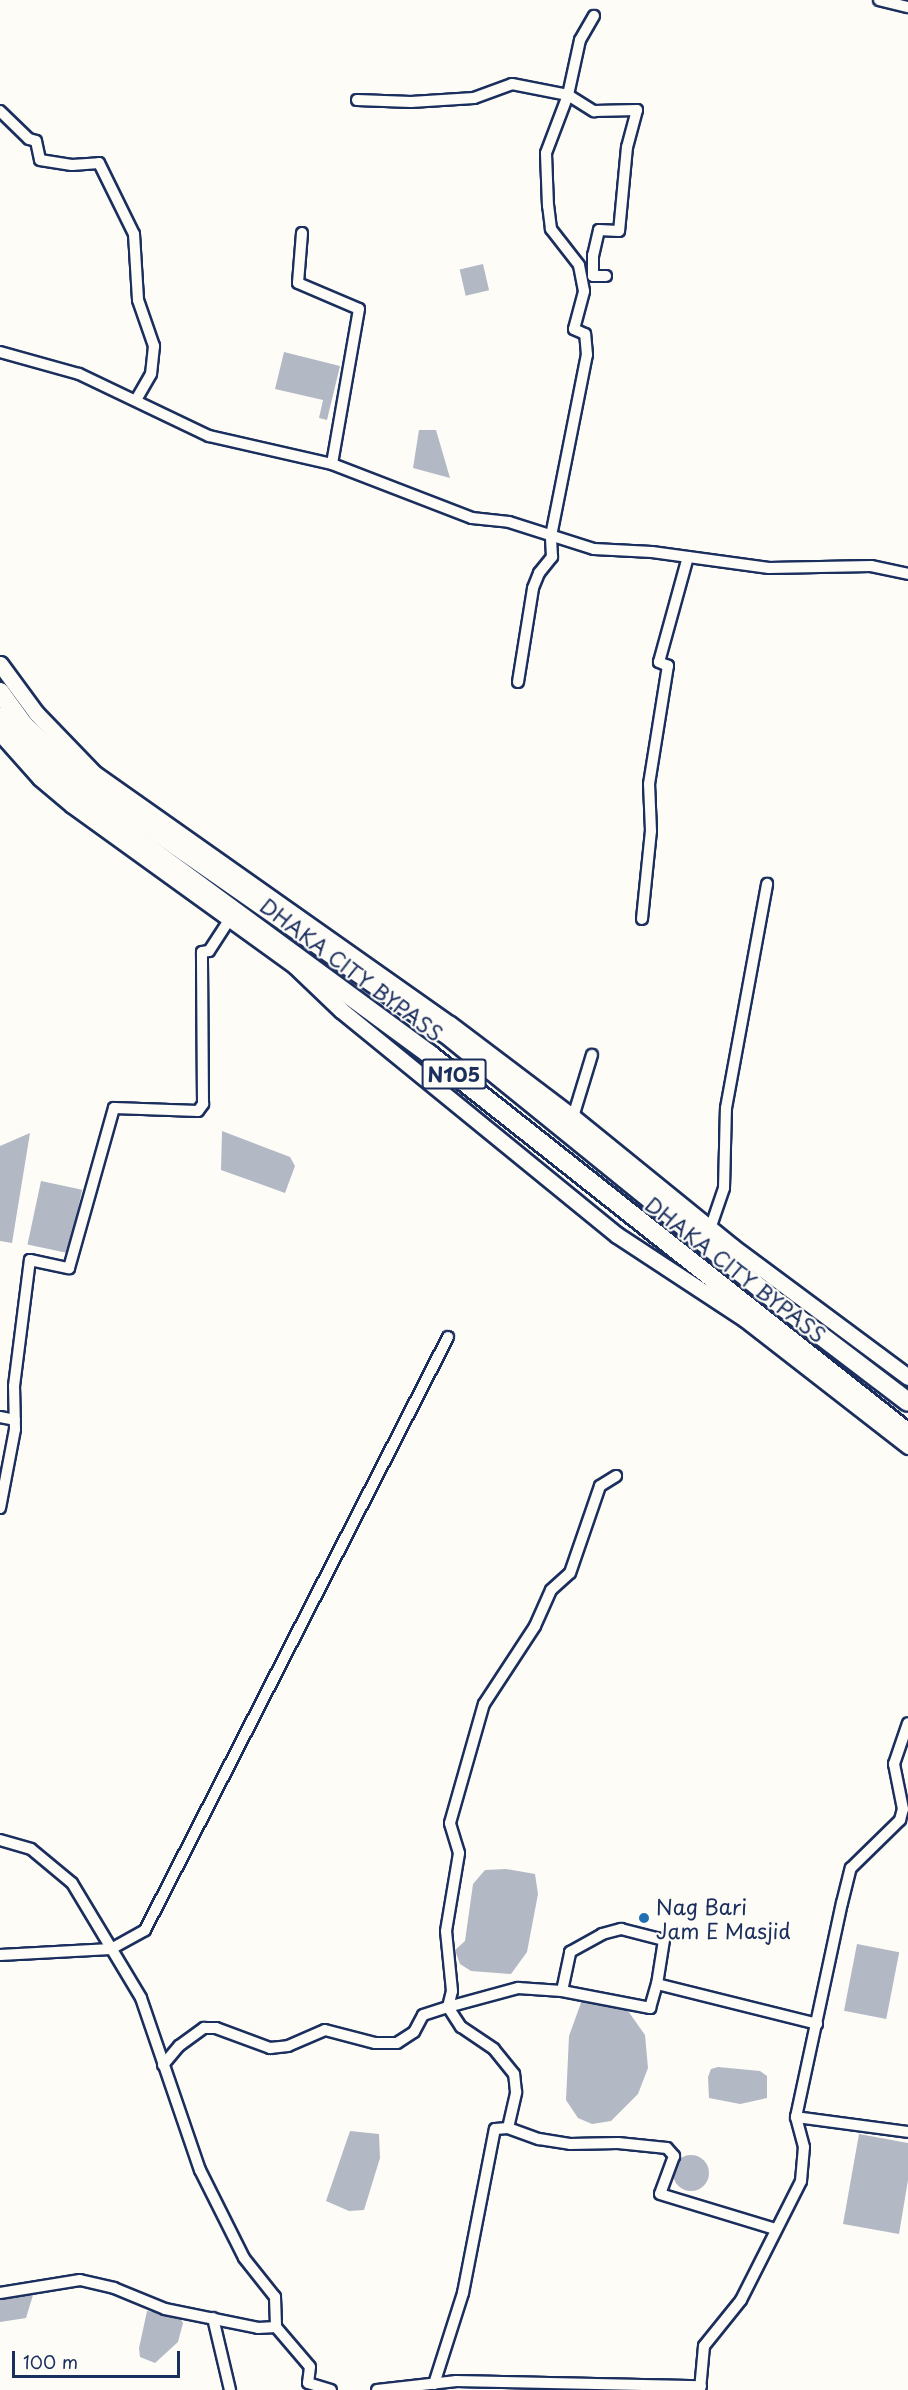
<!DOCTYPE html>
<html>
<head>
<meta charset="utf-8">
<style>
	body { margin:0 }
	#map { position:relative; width:908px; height:2390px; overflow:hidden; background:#fdfcf7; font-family:"Playpen Sans",sans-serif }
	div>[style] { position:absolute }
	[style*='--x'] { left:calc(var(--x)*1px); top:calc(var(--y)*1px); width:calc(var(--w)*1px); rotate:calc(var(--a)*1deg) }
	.water>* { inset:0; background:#b3b8c5; transform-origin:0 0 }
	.round { border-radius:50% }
	.roads { filter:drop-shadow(2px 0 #1b2f5e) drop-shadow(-2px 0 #1b2f5e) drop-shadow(0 2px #1b2f5e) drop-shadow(0 -2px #1b2f5e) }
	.minor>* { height:10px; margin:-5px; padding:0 5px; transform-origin:5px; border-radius:5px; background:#fdfcf7 }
	.secondary>* { height:15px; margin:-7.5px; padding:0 7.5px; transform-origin:7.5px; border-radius:7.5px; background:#fdfcf7 }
	.trunk>* { height:18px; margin:-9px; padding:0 9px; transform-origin:9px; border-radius:9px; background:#fdfcf7 }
	.dots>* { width:16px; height:16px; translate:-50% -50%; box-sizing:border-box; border:3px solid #fdfcf7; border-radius:50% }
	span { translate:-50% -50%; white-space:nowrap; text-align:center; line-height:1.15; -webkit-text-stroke:4.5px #fdfcf7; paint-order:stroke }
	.shield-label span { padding:2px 4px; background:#fdfcf7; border:2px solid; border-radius:4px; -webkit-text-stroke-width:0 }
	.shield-label { font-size:20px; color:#1b2f5e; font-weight:700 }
	.street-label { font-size:21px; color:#1b2f5e }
	.poi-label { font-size:21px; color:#1b2f5e }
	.left { translate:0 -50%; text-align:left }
	.scale { position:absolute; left:12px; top:2351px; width:168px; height:27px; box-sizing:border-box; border:3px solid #1b2f5e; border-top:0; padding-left:8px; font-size:18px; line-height:21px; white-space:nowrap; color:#1b2f5e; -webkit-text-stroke:4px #fdfcf7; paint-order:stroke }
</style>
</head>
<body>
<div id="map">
	<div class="water">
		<div style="left:483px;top:264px;width:27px;height:24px;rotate:77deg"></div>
		<div style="clip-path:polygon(284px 352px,340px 366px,327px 420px,319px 418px,323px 400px,275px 389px)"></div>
		<div style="clip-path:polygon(419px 430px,436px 430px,450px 478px,413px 468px)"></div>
		<div style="clip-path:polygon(222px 1131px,290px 1157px,295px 1166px,285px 1193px,221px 1170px)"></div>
		<div style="clip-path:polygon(30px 1133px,12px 1243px,0 1241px,0 1146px)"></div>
		<div style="left:41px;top:1181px;width:42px;height:65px;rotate:12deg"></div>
		<div style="clip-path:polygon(506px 1869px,535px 1874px,538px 1894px,527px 1952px,511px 1974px,471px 1971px,460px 1964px,455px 1950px,465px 1941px,473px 1884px,485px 1870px)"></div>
		<div style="left:857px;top:1944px;width:43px;height:68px;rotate:11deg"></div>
		<div style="clip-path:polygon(582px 2000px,601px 2001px,628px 2011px,645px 2035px,648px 2068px,638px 2094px,611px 2121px,592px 2124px,578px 2118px,566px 2100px,569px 2036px)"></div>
		<div style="clip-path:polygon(718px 2067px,760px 2071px,767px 2076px,767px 2098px,740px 2104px,709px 2098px,708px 2077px,711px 2069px)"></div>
		<div style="clip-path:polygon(350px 2131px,379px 2134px,380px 2158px,364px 2210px,349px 2211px,326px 2201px)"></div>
		<div style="clip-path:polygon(859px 2134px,908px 2143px,908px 2180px,899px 2234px,843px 2224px)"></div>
		<div class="round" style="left:673px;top:2155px;width:36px;height:36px"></div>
		<div style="clip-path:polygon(33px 2295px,26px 2318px,0 2322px,0 2299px)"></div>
		<div style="clip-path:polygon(147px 2311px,178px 2315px,183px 2323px,178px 2342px,155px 2363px,140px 2357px,139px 2348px)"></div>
	</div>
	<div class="roads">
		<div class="minor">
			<div style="--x:879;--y:0;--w:30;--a:14"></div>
			<div style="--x:357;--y:100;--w:54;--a:2.1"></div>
			<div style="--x:411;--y:102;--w:63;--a:-3.6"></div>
			<div style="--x:474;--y:98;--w:40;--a:-20.2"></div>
			<div style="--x:512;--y:84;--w:57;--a:11.1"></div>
			<div style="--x:568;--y:95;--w:56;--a:-77.7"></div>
			<div style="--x:580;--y:40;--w:28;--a:-60"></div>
			<div style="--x:0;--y:111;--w:40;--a:44"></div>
			<div style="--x:29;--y:139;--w:7;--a:16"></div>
			<div style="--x:36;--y:141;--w:19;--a:78"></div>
			<div style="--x:40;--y:160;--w:32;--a:9"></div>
			<div style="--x:72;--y:165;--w:27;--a:-4"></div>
			<div style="--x:99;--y:163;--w:79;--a:63.8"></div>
			<div style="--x:134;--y:234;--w:66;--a:86.5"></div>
			<div style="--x:138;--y:300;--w:49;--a:70.8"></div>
			<div style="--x:154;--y:346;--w:28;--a:96"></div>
			<div style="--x:151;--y:374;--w:30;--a:120"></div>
			<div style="--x:302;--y:233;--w:50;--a:94.6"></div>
			<div style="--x:298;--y:283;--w:66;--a:23.1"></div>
			<div style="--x:359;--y:309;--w:157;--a:99.9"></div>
			<div style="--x:0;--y:352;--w:82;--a:15.6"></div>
			<div style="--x:79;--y:374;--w:144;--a:25.5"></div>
			<div style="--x:209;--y:436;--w:126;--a:12.8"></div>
			<div style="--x:332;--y:464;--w:150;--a:21.1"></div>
			<div style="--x:472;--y:518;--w:37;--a:6"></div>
			<div style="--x:509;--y:522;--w:89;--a:17.6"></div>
			<div style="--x:594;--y:549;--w:58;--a:3"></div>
			<div style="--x:652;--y:552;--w:118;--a:7.8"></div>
			<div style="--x:769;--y:568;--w:102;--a:-1.1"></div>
			<div style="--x:871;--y:566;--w:38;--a:12"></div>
			<div style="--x:518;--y:682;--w:95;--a:-80.9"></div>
			<div style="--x:533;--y:588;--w:16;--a:-68"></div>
			<div style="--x:539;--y:573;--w:21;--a:-51"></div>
			<div style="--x:552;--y:557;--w:21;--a:-93"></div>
			<div style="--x:551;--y:536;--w:185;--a:-78.8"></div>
			<div style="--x:587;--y:355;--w:21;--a:-95"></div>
			<div style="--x:585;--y:334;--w:12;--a:-156"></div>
			<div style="--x:574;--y:329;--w:39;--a:-75"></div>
			<div style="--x:584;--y:291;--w:26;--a:-101"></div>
			<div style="--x:579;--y:265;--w:46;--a:-127.9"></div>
			<div style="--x:551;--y:229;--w:23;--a:-97"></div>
			<div style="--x:548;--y:206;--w:53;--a:-92.2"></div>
			<div style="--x:546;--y:153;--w:62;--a:-69.2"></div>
			<div style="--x:568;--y:95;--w:31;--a:32"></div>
			<div style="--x:594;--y:111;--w:43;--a:-1.3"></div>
			<div style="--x:637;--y:110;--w:38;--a:105"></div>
			<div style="--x:627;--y:147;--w:84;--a:95.4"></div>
			<div style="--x:619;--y:231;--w:20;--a:-177"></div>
			<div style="--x:599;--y:230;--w:26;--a:103"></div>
			<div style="--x:593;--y:255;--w:21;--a:90"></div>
			<div style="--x:593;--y:276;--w:13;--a:0"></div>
			<div style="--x:642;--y:919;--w:88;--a:-84.2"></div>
			<div style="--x:651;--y:831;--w:47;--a:-92.4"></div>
			<div style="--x:649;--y:784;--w:120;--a:-80.9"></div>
			<div style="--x:668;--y:666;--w:10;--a:-156"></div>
			<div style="--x:659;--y:662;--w:109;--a:-74.6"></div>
			<div style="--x:573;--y:1117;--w:65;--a:-73"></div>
			<div style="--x:710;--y:1229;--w:43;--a:-71.1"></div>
			<div style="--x:724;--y:1188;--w:80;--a:-88.6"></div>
			<div style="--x:726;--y:1108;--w:228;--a:-79.6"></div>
			<div style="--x:0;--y:1417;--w:15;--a:11"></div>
			<div style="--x:0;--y:1508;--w:80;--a:-79.2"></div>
			<div style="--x:15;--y:1429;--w:43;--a:-91.3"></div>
			<div style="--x:14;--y:1386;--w:127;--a:-82.8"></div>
			<div style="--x:30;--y:1260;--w:40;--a:12"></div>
			<div style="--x:69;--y:1268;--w:166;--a:-74.3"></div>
			<div style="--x:114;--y:1108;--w:84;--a:2"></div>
			<div style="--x:198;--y:1111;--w:9;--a:-54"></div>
			<div style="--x:203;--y:1104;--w:152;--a:-90.4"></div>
			<div style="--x:202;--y:952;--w:7;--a:-8"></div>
			<div style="--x:209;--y:951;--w:38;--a:-57"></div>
			<div style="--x:0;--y:1840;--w:32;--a:16"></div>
			<div style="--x:31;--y:1849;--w:53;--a:39.7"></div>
			<div style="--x:72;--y:1883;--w:134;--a:59"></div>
			<div style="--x:141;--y:1998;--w:182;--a:71.1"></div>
			<div style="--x:200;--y:2170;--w:98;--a:63.4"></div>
			<div style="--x:244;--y:2258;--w:50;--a:51.5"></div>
			<div style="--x:275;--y:2297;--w:30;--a:88"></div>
			<div style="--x:276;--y:2327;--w:52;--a:49.6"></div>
			<div style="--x:310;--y:2367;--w:16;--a:97"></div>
			<div style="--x:308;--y:2383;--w:24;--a:17"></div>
			<div style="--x:0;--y:1955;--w:111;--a:-3.1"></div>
			<div style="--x:111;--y:1949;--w:39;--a:-29"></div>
			<div style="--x:145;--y:1930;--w:666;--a:-62.93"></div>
			<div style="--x:562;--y:1991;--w:40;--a:-78"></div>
			<div style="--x:570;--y:1952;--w:37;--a:-29"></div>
			<div style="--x:602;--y:1934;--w:20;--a:-15"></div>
			<div style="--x:621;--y:1929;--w:44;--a:14.3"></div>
			<div style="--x:664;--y:1940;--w:45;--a:99"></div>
			<div style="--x:163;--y:2065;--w:25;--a:-50"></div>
			<div style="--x:179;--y:2046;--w:31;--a:-36"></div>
			<div style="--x:204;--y:2028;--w:12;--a:0"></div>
			<div style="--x:216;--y:2028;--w:58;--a:20.3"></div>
			<div style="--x:270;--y:2048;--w:18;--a:-6"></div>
			<div style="--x:288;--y:2046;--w:40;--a:-23.4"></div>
			<div style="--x:325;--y:2030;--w:52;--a:14.6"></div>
			<div style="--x:375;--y:2043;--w:22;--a:0"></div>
			<div style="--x:397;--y:2043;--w:20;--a:-33"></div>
			<div style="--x:414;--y:2032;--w:19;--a:-62"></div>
			<div style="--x:423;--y:2015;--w:26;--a:-18"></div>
			<div style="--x:448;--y:2007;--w:16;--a:-76"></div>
			<div style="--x:452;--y:1991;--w:60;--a:-95.7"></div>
			<div style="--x:446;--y:1931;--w:79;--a:-80.5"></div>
			<div style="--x:459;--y:1853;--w:31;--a:-107"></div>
			<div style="--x:450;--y:1823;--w:124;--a:-74.1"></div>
			<div style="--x:484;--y:1704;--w:93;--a:-56.8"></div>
			<div style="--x:535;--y:1626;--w:39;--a:-66"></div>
			<div style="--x:551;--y:1590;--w:25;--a:-42"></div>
			<div style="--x:570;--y:1573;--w:92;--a:-71"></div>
			<div style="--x:600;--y:1486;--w:19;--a:-32"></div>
			<div style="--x:796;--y:2117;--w:113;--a:7.6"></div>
			<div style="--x:508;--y:2128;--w:37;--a:-77"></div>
			<div style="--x:516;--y:2092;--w:18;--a:-96"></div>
			<div style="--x:514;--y:2074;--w:32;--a:-129"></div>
			<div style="--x:494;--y:2049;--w:40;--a:-146"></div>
			<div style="--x:461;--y:2027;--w:24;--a:-123"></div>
			<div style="--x:448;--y:2007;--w:73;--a:-15.2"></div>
			<div style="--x:518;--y:1988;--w:44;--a:3.9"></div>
			<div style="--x:562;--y:1991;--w:90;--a:10.9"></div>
			<div style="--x:650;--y:2008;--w:25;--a:-74"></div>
			<div style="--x:657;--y:1984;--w:165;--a:14"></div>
			<div style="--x:0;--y:2293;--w:81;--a:-9.2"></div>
			<div style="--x:80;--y:2280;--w:35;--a:13"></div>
			<div style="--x:114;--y:2288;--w:55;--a:22.4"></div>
			<div style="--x:165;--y:2309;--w:95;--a:11.5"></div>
			<div style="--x:258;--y:2328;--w:18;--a:-3"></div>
			<div style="--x:213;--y:2318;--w:74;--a:76.7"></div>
			<div style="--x:434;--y:2384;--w:96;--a:-72.3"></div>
			<div style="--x:463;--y:2293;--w:167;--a:-79"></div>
			<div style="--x:495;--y:2129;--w:13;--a:-4"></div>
			<div style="--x:508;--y:2128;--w:33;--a:20"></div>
			<div style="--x:539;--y:2139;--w:31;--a:9"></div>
			<div style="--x:570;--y:2144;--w:48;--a:-1.2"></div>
			<div style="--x:618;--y:2143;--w:49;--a:5.8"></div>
			<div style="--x:667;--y:2148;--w:11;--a:49"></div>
			<div style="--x:674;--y:2156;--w:40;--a:110.2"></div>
			<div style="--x:660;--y:2194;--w:120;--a:16.9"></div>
			<div style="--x:377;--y:2390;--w:80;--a:-6.5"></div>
			<div style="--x:456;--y:2381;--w:245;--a:1.2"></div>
			<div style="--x:700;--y:2390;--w:44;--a:-84.8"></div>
			<div style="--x:704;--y:2346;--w:59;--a:-51.2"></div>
			<div style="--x:741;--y:2300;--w:133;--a:-63.2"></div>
			<div style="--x:801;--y:2181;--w:34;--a:-85"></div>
			<div style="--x:804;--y:2147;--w:31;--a:-105"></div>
			<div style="--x:796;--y:2117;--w:219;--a:-77.9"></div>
			<div style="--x:842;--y:1903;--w:36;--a:-76"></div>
			<div style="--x:851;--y:1868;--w:69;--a:-44.4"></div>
			<div style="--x:900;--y:1820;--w:11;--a:-75"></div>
			<div style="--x:903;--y:1809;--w:46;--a:-101.3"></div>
			<div style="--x:894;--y:1764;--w:43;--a:-71.1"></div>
		</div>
		<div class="secondary">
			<div style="--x:0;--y:664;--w:61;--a:53.7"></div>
			<div style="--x:36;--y:713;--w:85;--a:46"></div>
			<div style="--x:95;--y:774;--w:434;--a:35.2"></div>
			<div style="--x:450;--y:1024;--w:154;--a:37.1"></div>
			<div style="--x:573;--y:1117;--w:206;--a:39.1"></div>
			<div style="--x:733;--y:1247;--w:218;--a:36.6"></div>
			<div style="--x:0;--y:733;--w:60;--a:48.4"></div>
			<div style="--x:40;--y:778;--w:42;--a:40.2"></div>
			<div style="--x:72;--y:805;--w:275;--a:35.8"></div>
			<div style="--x:295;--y:966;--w:64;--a:43.7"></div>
			<div style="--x:341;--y:1010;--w:356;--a:39.2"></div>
			<div style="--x:617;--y:1235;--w:153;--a:33.3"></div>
			<div style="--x:745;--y:1319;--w:207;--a:37.9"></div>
		</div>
		<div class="trunk">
			<div style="--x:0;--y:692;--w:41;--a:54"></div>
			<div style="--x:24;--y:725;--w:85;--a:43.1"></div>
			<div style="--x:86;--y:783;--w:437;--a:34.9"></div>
			<div style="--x:445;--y:1033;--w:439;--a:39"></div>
			<div style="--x:786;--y:1309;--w:153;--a:37.3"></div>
			<div style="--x:0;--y:717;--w:25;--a:53"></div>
			<div style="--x:15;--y:737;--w:86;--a:43.1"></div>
			<div style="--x:78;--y:796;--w:436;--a:36.3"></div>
			<div style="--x:429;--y:1054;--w:611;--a:38.35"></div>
		</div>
	</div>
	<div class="dots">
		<div style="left:644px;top:1918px;background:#1f6fb2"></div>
	</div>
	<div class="shield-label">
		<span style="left:454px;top:1074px">N105</span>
	</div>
	<div class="street-label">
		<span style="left:352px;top:969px;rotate:37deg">DHAKA CITY BYPASS</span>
		<span style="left:736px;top:1269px;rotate:38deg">DHAKA CITY BYPASS</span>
	</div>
	<div class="poi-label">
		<span class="left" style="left:656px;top:1918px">Nag Bari<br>Jam E Masjid</span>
	</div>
	<div class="scale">100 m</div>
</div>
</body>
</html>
